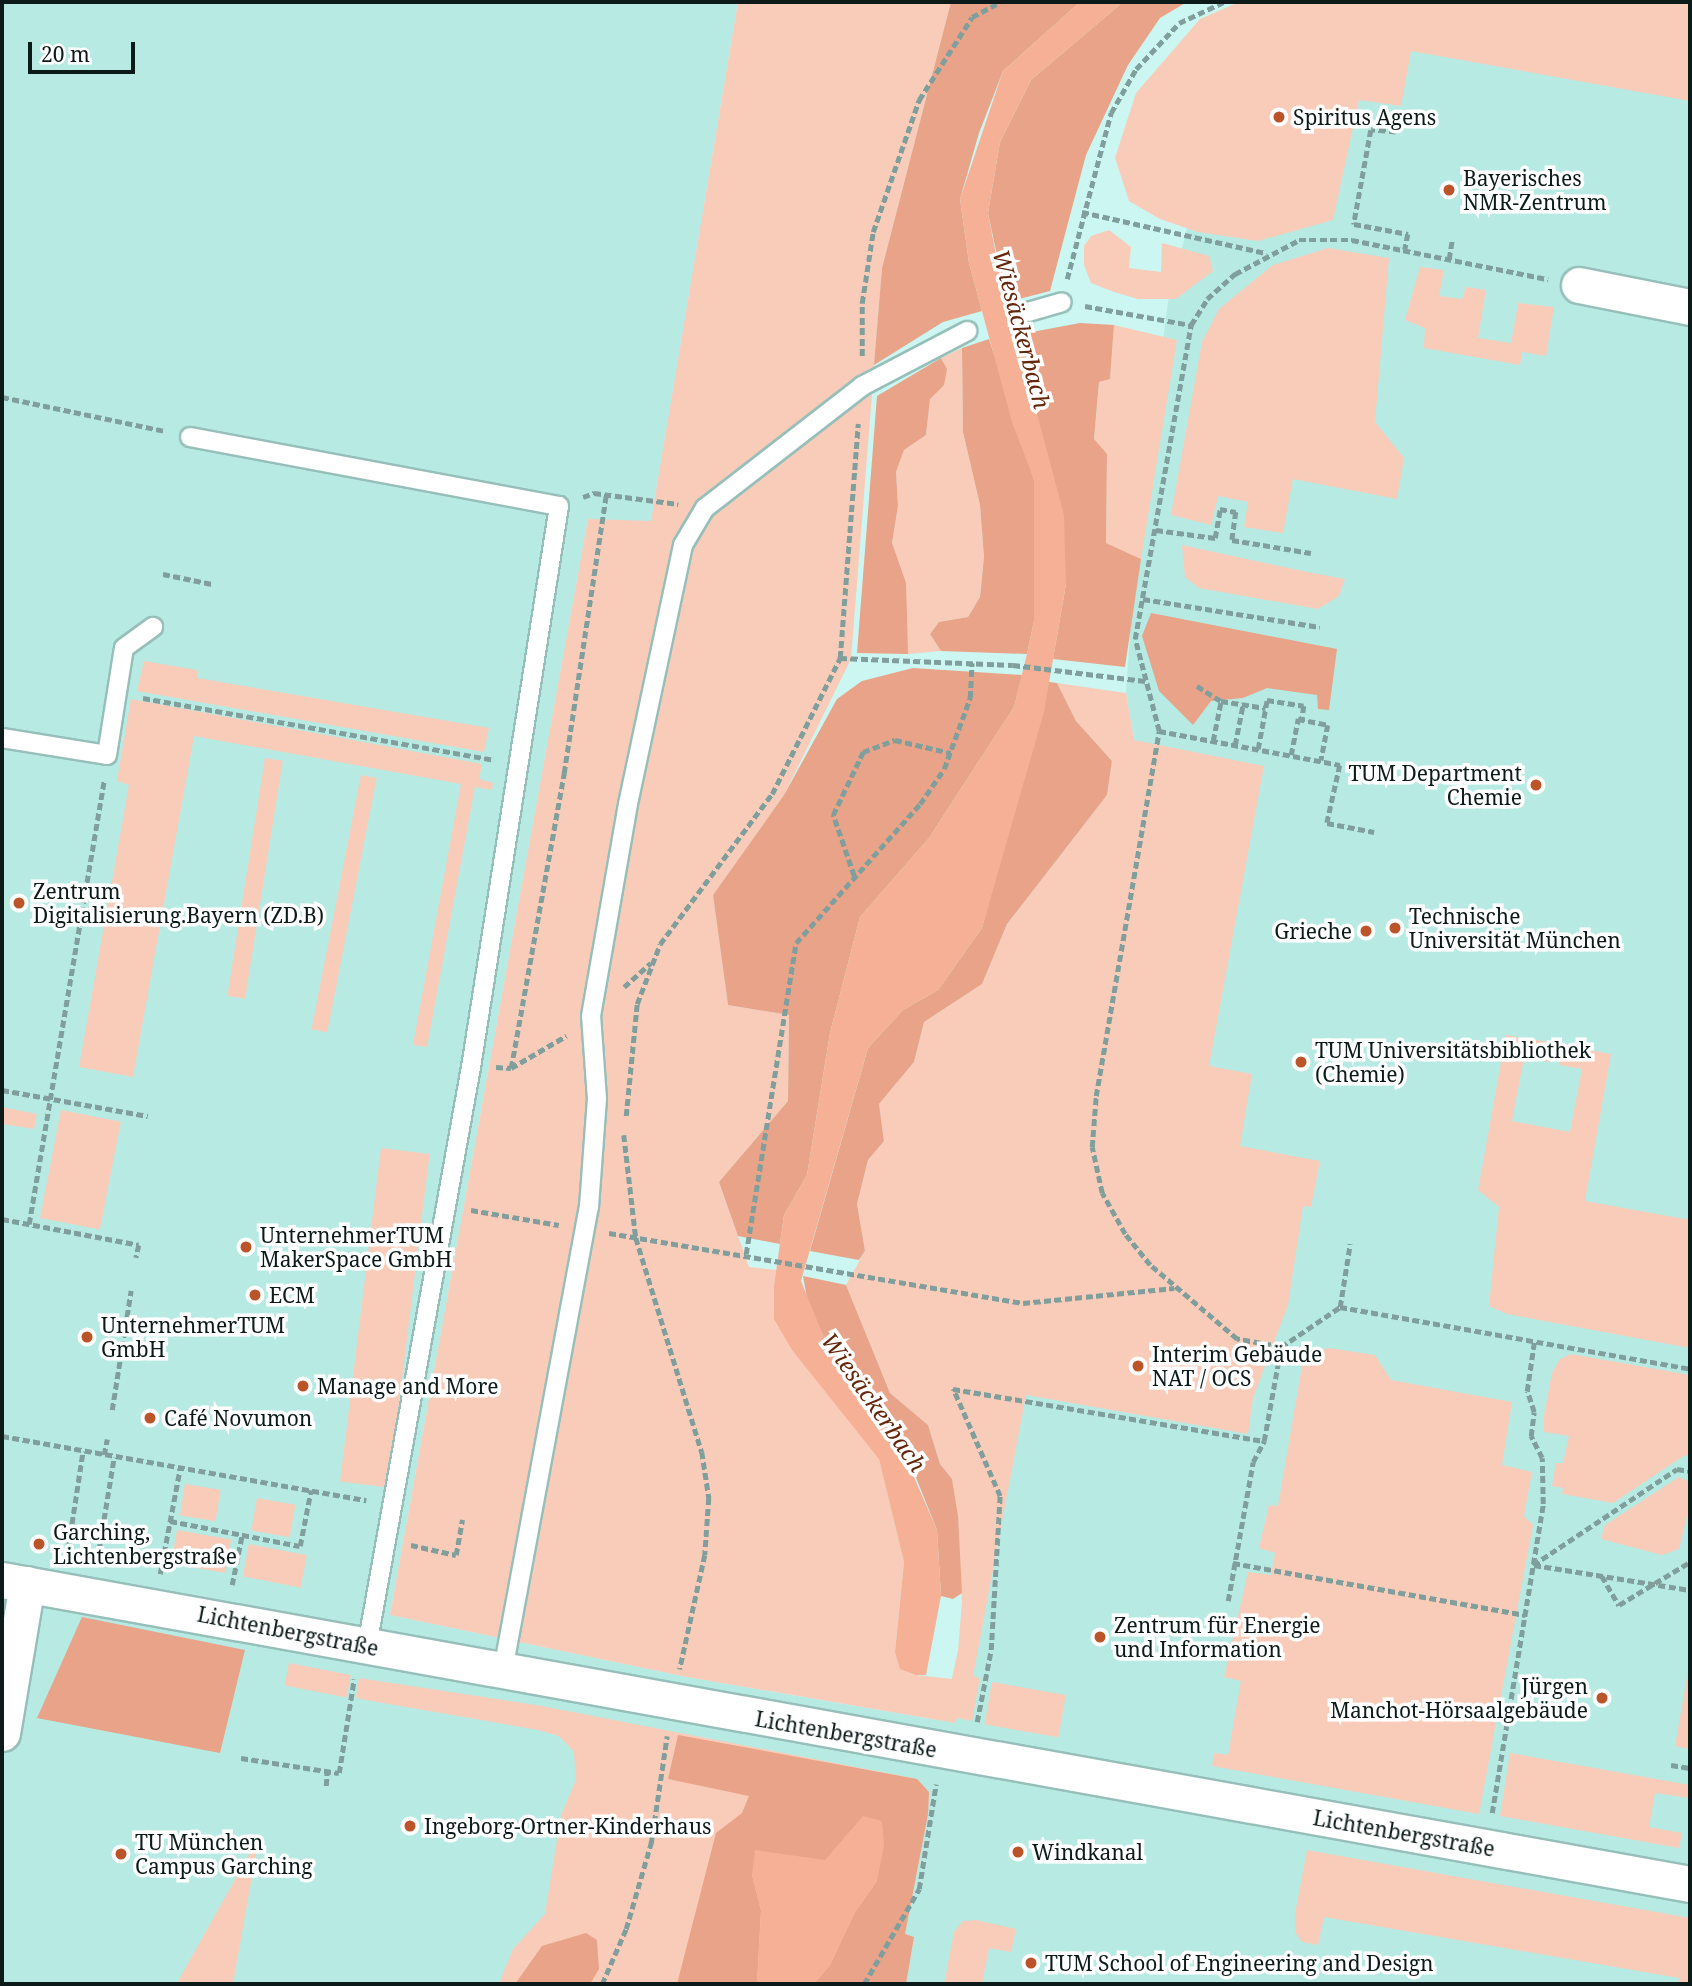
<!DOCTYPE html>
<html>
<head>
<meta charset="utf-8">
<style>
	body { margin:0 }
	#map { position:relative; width:1692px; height:1986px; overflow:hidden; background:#ccf6f1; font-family:"Noto Serif",serif }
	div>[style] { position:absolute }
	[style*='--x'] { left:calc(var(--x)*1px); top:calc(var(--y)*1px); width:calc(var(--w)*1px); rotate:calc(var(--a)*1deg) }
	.built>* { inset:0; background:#b7eae3 }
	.green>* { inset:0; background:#f9ccba; transform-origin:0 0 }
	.forest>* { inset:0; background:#e8a388 }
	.water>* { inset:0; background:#f6b095 }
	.path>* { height:4.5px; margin-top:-2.25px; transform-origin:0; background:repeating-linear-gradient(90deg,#809f9c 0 7px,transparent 0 10.5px) }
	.roads { filter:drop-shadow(2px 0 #97bfba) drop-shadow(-2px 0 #97bfba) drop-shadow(0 2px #97bfba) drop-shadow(0 -2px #97bfba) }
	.lane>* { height:18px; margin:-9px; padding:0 9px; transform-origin:9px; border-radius:9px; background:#fff }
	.street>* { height:35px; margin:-17.5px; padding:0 17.5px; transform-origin:17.5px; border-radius:17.5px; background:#fff }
	.dots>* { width:19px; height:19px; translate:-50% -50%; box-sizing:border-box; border:4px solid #fff; border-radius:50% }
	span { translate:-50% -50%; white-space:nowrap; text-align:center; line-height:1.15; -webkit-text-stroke:7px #fff; paint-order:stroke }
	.poi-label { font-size:21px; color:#0c1b1a }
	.left { translate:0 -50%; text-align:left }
	.right { translate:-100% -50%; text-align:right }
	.street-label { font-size:21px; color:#0c1b1a }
	.water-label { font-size:23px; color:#65270b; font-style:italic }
	.frame { position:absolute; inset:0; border:4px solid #0c1b1a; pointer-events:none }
	.scale { position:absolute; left:28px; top:42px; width:107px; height:32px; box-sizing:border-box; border:4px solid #0c1b1a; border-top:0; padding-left:9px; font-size:21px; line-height:24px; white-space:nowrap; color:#0c1b1a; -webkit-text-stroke:5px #fff; paint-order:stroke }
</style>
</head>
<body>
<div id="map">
	<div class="built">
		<div style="clip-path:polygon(2px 2px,738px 2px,651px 522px,588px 520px,390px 1615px,687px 1677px,943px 1721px,1003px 1440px,1134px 740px,1126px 693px,1135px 562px,1168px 302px,1202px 170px,1362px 2px,1690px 2px,1690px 1984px,2px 1984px)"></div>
	</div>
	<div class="green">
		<div style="clip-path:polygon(738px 2px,951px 2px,882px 268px,851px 659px,784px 795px,713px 895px,728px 1005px,789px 1015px,788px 1101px,719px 1182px,749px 1267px,777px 1270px,774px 1286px,837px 1403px,879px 1458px,904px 1562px,895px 1651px,916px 1675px,952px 1679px,958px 1651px,962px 1602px,952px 1479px,940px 1464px,928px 1425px,890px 1393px,846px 1285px,865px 1251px,857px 1204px,868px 1160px,884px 1141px,879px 1104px,914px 1062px,924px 1022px,982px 984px,1007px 924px,1107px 795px,1112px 761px,1076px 721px,1057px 683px,1126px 693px,1134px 740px,1264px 766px,1209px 1066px,1252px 1074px,1240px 1146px,1320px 1161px,1311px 1207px,1303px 1206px,1288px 1305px,1253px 1398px,1248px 1434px,1026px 1395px,973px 1676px,980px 1678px,972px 1721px,957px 1718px,955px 1723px,687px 1677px,390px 1615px,588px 519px,651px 521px)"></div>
		<div style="clip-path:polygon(1239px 2px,1690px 2px,1690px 101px,1411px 51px,1401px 106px,1359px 100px,1333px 220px,1258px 241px,1198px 232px,1160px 219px,1129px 201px,1115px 158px,1136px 93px,1200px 19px)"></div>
		<div style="clip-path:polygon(1109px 230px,1131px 247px,1129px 268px,1161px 272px,1162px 243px,1209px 256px,1213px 271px,1176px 299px,1138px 299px,1114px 292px,1091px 283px,1084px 265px,1084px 246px,1091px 236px)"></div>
		<div style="clip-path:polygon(1328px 248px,1389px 258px,1375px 422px,1404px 458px,1397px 499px,1293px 479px,1283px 533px,1244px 527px,1248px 502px,1218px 496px,1211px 525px,1171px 515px,1202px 342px,1219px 309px,1273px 265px)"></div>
		<div style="clip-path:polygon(1420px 267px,1444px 270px,1439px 296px,1462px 299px,1466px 287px,1486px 290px,1478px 338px,1511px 343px,1518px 303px,1554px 307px,1546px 356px,1522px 352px,1520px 365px,1424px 348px,1425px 328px,1405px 320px)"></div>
		<div style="clip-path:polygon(1114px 325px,1177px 340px,1141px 559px,1106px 543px,1107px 454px,1094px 440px,1099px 382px,1110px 378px)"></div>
		<div style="clip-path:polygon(962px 348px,963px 432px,980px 505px,984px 557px,980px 597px,968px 617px,939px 622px,930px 634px,941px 651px,908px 654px,892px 543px,898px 506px,896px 472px,904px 450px,926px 435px,930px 399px,947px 369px,941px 358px)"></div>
		<div style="clip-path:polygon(1182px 545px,1307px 572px,1345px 579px,1339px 596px,1318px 609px,1199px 588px,1185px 577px)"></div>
		<div style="clip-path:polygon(144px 661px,197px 670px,197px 678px,489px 728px,484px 752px,137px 691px)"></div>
		<div style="clip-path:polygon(131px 699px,482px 764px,479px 779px,493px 783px,492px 790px,475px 787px,427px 1047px,413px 1045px,461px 784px,194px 736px,133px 1077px,79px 1067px,129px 785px,117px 781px)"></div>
		<div style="left:265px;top:758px;width:18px;height:241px;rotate:9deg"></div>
		<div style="left:361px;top:775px;width:16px;height:259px;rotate:11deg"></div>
		<div style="clip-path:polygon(1506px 1035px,1554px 1043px,1551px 1062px,1524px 1058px,1512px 1121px,1570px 1132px,1582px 1069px,1559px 1065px,1562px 1045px,1611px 1054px,1585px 1201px,1690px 1220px,1690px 1348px,1507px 1314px,1489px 1306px,1499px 1207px,1478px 1190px)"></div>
		<div style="clip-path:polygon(2px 1107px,37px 1114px,34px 1129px,2px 1124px)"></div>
		<div style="left:61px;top:1110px;width:61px;height:110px;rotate:11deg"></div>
		<div style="left:381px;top:1148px;width:49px;height:336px;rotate:7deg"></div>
		<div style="clip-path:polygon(1328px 1348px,1375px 1355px,1391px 1380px,1512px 1402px,1502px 1465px,1532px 1472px,1524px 1516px,1533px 1525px,1479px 1814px,1212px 1766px,1214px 1753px,1228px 1755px,1241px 1681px,1224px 1677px,1248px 1572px,1271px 1575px,1275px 1553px,1259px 1548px,1269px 1505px,1278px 1506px,1302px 1366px,1309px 1355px)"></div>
		<div style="clip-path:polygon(1571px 1354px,1690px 1375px,1690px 1456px,1685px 1455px,1613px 1503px,1562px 1494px,1563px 1488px,1552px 1486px,1556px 1463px,1563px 1463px,1569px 1436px,1544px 1432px,1544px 1415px,1552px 1373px,1560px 1359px)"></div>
		<div style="clip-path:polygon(1679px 1477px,1690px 1482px,1690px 1503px,1679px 1549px,1662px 1555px,1601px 1539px,1605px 1525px)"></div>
		<div style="left:185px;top:1484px;width:36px;height:32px;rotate:9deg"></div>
		<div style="left:257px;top:1498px;width:39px;height:33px;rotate:10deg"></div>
		<div style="left:177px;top:1530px;width:55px;height:34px;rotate:10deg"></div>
		<div style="left:249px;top:1544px;width:59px;height:33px;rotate:11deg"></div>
		<div style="clip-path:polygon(1690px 1660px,1690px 1749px,1675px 1746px)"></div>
		<div style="left:289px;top:1663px;width:63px;height:23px;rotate:11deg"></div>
		<div style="clip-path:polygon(359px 1678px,542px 1706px,917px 1779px,929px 1792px,928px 1814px,905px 1934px,914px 1937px,906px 1984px,499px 1984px,513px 1949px,545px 1914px,561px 1815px,576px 1780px,574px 1752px,559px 1736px,538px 1730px,360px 1699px,356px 1697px)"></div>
		<div style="left:992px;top:1682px;width:75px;height:43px;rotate:10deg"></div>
		<div style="clip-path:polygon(1510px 1753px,1690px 1785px,1689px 1798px,1655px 1793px,1649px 1827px,1682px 1833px,1679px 1848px,1500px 1816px)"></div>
		<div style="clip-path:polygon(259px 1837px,233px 1984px,177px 1984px,182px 1974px)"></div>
		<div style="clip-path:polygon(1307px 1850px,1690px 1918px,1690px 1984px,1678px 1984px,1679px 1978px,1324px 1917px,1318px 1945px,1302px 1942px,1295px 1932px,1295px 1914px)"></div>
		<div style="clip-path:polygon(976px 1920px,1016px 1929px,1011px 1952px,989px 1948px,982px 1984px,944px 1984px,954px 1932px,963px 1921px)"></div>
	</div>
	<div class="forest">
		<div style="clip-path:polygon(951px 2px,1080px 2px,1003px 71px,979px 133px,960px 199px,969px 263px,982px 311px,943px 322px,874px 365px,882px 268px)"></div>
		<div style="clip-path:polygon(1123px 2px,1187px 2px,1160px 18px,1128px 65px,1086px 155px,1050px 291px,1007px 302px,988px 213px,1000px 142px,1031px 80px)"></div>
		<div style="clip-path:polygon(1080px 323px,1114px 325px,1110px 379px,1099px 382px,1094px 439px,1107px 454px,1106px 543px,1141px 559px,1125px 667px,1053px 659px,1066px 584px,1016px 335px)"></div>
		<div style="clip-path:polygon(989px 339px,1034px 480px,1034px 621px,1027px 654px,941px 651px,930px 634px,939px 622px,968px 617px,980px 597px,984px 557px,980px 505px,963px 432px,962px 348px)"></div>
		<div style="clip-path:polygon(941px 358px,947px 369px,944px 385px,930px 399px,926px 435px,904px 450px,896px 472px,898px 506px,892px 543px,906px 583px,908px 654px,857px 653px,877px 396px)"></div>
		<div style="clip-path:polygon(1151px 613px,1337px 649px,1329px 710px,1318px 709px,1317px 695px,1267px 688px,1243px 698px,1211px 701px,1193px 725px,1159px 691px,1142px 636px)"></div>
		<div style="clip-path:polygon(913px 668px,1022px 675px,1014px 707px,929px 838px,860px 917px,830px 1033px,807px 1175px,784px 1215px,780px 1244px,738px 1236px,719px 1182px,788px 1101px,789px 1015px,728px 1005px,713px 895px,784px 795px,837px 699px,862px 681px)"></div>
		<div style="clip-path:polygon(1049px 682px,1057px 683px,1076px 721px,1112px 761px,1107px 795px,1007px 924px,982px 984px,924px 1022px,914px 1062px,879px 1104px,884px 1141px,868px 1160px,857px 1204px,865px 1251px,859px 1260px,810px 1251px,868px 1048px,903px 1010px,938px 990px,982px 928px)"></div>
		<div style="clip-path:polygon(803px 1276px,846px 1285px,890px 1393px,928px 1425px,940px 1464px,952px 1479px,958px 1516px,962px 1593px,953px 1599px,941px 1596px,937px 1530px,909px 1460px,890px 1422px,823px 1335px,809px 1309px)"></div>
		<div style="clip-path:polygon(82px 1617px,245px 1650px,220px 1753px,37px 1718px)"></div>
		<div style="clip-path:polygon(678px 1735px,917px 1779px,929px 1792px,928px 1814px,905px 1934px,914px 1937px,906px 1984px,814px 1984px,830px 1965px,855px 1912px,877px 1881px,825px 1861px,795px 1858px,752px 1875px,761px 1910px,757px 1984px,677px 1984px,716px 1833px,742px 1813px,749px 1796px,668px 1779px)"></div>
		<div style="clip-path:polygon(586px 1933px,597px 1940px,599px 1969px,590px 1984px,515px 1984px,542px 1946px)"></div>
	</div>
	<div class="water">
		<div style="clip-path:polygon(1080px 2px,1123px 2px,1031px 80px,1000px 142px,988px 213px,999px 271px,1064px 515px,1066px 584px,1044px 712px,982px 928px,938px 990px,903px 1010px,868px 1048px,801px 1281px,823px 1335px,890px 1422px,937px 1530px,941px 1596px,926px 1675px,916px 1675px,900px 1669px,895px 1652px,904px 1562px,879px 1459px,792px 1350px,774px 1319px,774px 1286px,784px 1215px,807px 1175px,830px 1033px,860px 917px,929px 838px,1014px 707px,1027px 654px,1034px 621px,1034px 480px,1012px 422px,969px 263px,960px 199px,1003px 71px)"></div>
		<div style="clip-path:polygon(863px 1816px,882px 1821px,884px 1845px,877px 1881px,855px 1912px,830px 1965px,814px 1984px,757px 1984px,761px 1910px,752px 1875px,755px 1850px,825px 1860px)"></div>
	</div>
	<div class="path">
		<div style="--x:1396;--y:132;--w:25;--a:-175"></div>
		<div style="--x:1371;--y:130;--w:96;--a:100.3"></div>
		<div style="--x:1354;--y:224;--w:55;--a:10.5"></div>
		<div style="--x:1408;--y:234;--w:16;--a:101"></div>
		<div style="--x:1082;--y:212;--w:189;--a:12.6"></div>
		<div style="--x:1449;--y:259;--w:19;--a:-81"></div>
		<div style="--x:1067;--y:279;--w:172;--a:-75.2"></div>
		<div style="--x:1111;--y:113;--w:51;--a:-60.4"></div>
		<div style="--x:1136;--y:69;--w:63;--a:-46.9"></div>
		<div style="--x:1179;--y:23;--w:50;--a:-25"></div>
		<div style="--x:1085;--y:306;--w:108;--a:10.2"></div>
		<div style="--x:862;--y:356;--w:53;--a:-90"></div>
		<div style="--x:862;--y:303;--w:72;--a:-81.2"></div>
		<div style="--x:873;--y:232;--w:140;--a:-70.8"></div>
		<div style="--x:919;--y:100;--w:98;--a:-57.4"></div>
		<div style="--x:972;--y:17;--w:32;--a:-28"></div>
		<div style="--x:2;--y:397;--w:167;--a:11.8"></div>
		<div style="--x:583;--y:497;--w:12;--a:-20"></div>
		<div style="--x:594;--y:493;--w:85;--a:7.5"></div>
		<div style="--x:1156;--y:530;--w:60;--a:7.7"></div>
		<div style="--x:1215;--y:538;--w:29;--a:-80"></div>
		<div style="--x:1220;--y:509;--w:16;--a:11"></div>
		<div style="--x:1236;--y:512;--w:28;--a:98"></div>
		<div style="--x:1232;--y:540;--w:80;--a:9.3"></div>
		<div style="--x:163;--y:574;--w:50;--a:11.5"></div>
		<div style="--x:1143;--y:599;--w:179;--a:9"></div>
		<div style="--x:840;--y:658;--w:173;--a:2.3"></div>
		<div style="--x:1013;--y:665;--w:133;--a:6.9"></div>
		<div style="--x:1197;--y:686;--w:28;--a:32"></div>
		<div style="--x:143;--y:698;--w:355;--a:10"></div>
		<div style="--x:1159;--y:731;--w:184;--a:10.6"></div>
		<div style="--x:1340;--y:765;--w:59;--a:102.6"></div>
		<div style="--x:1327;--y:823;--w:48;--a:10.8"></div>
		<div style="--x:1213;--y:741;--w:41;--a:-78.7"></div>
		<div style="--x:1221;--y:701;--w:45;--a:9"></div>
		<div style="--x:1235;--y:745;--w:42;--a:-79"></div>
		<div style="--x:1258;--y:749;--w:50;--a:-79.6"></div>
		<div style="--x:1267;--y:700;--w:37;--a:9"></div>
		<div style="--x:1304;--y:706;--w:14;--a:98"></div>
		<div style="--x:1291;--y:755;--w:37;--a:-79"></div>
		<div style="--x:1298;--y:719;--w:31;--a:11"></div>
		<div style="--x:1328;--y:725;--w:36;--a:101"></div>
		<div style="--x:854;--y:876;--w:65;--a:-109"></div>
		<div style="--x:833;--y:815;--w:70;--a:-64.5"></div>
		<div style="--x:863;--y:752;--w:34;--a:-21"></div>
		<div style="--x:895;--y:740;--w:57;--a:13.1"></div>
		<div style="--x:624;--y:987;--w:36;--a:-42"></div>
		<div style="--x:496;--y:1067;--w:15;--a:4"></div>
		<div style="--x:511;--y:1068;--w:64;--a:-30.2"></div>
		<div style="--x:511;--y:1068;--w:300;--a:-79.8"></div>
		<div style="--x:564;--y:773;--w:281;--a:-81.4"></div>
		<div style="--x:2;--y:1090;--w:148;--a:10.1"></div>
		<div style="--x:626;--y:1116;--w:113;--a:-84.4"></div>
		<div style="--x:637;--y:1004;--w:64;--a:-69"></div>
		<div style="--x:660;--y:944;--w:187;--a:-53.3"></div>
		<div style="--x:772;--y:794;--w:152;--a:-63.4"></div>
		<div style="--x:840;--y:658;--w:235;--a:-85.6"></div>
		<div style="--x:624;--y:1135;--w:104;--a:83.4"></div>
		<div style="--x:636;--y:1238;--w:224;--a:72.9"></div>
		<div style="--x:702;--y:1452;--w:47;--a:81.3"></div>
		<div style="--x:709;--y:1498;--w:57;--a:94"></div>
		<div style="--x:705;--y:1555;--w:117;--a:102.4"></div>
		<div style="--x:471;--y:1210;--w:89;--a:9.7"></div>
		<div style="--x:2;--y:1219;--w:139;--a:10.7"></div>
		<div style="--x:139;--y:1245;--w:13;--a:103"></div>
		<div style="--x:29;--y:1224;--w:450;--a:-80.4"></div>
		<div style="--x:609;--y:1233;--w:420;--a:9.6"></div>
		<div style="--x:1023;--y:1303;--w:152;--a:-5.7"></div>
		<div style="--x:746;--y:1254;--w:315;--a:-80.9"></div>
		<div style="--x:796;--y:943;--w:186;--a:-48.3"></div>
		<div style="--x:920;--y:804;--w:42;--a:-55.6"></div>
		<div style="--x:944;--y:769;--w:76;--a:-69.9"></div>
		<div style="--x:970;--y:698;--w:35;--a:-87"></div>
		<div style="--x:1340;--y:1307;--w:64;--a:-81"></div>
		<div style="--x:1281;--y:1347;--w:45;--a:-169.7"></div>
		<div style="--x:1237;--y:1339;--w:114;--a:-139.6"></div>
		<div style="--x:1150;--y:1265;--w:40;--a:-129"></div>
		<div style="--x:1125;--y:1234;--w:47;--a:-119.3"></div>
		<div style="--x:1102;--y:1193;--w:47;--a:-102.3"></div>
		<div style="--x:1092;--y:1147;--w:51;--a:-85.5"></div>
		<div style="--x:1096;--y:1096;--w:370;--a:-80.2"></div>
		<div style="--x:1159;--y:731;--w:95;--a:-104.6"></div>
		<div style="--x:1135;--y:639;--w:319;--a:-79.9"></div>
		<div style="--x:1191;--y:325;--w:31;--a:-58"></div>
		<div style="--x:1207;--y:299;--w:38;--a:-42"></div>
		<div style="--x:1235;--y:274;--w:72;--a:-28"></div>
		<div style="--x:1299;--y:240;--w:53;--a:0"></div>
		<div style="--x:1352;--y:240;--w:200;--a:11.3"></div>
		<div style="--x:112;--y:1410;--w:121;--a:-81"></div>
		<div style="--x:2;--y:1436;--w:370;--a:10"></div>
		<div style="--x:104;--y:1455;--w:16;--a:-79"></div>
		<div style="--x:170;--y:1521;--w:132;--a:10.9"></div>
		<div style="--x:300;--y:1546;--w:57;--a:-78.9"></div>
		<div style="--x:411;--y:1545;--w:46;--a:12.5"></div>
		<div style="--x:456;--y:1555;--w:36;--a:-80"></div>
		<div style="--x:67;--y:1555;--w:105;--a:-81.3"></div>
		<div style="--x:97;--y:1561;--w:105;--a:-80.7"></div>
		<div style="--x:1233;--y:1563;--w:297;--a:10.1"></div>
		<div style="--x:1533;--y:1565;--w:173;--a:-33.7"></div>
		<div style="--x:1677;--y:1469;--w:13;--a:9"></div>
		<div style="--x:1534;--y:1565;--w:158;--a:9.1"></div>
		<div style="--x:160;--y:1574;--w:108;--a:-79.3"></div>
		<div style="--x:1602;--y:1576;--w:34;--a:60"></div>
		<div style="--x:1619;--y:1605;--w:83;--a:-31.2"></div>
		<div style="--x:232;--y:1585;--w:51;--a:-78.7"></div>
		<div style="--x:1228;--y:1601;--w:141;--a:-79.8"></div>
		<div style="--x:1253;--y:1462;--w:24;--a:-62"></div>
		<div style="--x:1264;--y:1441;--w:96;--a:-79.7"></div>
		<div style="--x:1281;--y:1347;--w:71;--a:-34.1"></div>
		<div style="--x:1340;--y:1307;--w:355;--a:10"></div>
		<div style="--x:977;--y:1722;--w:73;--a:-79"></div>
		<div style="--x:991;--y:1650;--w:154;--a:-86.7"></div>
		<div style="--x:1000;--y:1496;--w:117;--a:-113.7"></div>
		<div style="--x:953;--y:1389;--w:315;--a:9.5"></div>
		<div style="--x:241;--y:1758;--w:99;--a:8.7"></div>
		<div style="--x:339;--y:1773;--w:95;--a:-80.9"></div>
		<div style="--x:1671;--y:1765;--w:19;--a:9"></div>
		<div style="--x:326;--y:1786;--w:14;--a:-86"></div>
		<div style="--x:1492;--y:1813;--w:313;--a:-80.6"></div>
		<div style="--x:1543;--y:1504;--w:46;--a:-91.2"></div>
		<div style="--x:1542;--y:1458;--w:25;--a:-117"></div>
		<div style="--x:1531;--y:1436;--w:24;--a:-83"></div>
		<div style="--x:1534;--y:1412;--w:22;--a:-108"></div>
		<div style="--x:1527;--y:1391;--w:49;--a:-81.7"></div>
		<div style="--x:602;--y:1984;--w:60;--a:-66.4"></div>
		<div style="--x:626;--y:1929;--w:90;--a:-73.8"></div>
		<div style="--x:651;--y:1843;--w:108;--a:-81.5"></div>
		<div style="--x:864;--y:1984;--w:110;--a:-59.9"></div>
		<div style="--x:919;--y:1889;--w:106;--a:-80.8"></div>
	</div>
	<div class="roads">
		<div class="lane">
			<div style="--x:1028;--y:312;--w:35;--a:-16"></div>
			<div style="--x:190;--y:437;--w:375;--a:10.6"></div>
			<div style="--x:559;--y:506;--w:568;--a:98.91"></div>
			<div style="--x:471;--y:1067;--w:588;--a:100.18"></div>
			<div style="--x:2;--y:738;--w:106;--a:9.2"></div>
			<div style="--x:107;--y:755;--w:108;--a:-81"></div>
			<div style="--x:124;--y:648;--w:36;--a:-36"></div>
			<div style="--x:503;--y:1670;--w:471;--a:-79.5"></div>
			<div style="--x:589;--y:1207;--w:108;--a:-85.8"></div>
			<div style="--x:597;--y:1099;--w:83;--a:-94.1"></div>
			<div style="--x:591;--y:1016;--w:215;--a:-80.1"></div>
			<div style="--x:628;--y:804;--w:265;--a:-78"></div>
			<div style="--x:683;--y:545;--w:43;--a:-59.3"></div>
			<div style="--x:705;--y:508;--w:199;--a:-37.8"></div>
			<div style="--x:862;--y:386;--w:119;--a:-27.6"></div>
		</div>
		<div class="street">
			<div style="--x:1579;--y:285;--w:113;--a:11.2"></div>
			<div style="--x:2;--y:1580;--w:1715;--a:10.21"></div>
			<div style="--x:2;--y:1733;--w:151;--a:-80.5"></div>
		</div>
	</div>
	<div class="dots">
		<div style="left:1279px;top:117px;background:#bb5529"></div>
		<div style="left:1449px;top:190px;background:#bb5529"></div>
		<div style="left:1536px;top:785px;background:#bb5529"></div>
		<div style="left:19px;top:903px;background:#bb5529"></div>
		<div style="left:1395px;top:928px;background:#bb5529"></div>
		<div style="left:1366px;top:931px;background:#bb5529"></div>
		<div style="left:1301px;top:1062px;background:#bb5529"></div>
		<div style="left:246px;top:1247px;background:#bb5529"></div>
		<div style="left:255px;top:1295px;background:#bb5529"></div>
		<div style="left:87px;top:1337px;background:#bb5529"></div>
		<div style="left:1138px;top:1366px;background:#bb5529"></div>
		<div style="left:303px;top:1386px;background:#bb5529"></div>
		<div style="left:150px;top:1418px;background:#bb5529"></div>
		<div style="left:39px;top:1544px;background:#bb5529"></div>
		<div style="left:1100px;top:1637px;background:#bb5529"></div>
		<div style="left:1602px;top:1698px;background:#bb5529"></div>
		<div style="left:410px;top:1826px;background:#bb5529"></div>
		<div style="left:1018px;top:1852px;background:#bb5529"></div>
		<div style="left:121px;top:1854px;background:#bb5529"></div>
		<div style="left:1031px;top:1963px;background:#bb5529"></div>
	</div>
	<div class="poi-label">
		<span class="left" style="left:1293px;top:117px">Spiritus Agens</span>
		<span class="left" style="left:1463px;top:190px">Bayerisches<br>NMR-Zentrum</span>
		<span class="right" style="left:1522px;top:785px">TUM Department<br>Chemie</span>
		<span class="left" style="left:33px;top:903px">Zentrum<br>Digitalisierung.Bayern (ZD.B)</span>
		<span class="left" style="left:1409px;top:928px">Technische<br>Universität München</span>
		<span class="right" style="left:1352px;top:931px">Grieche</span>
		<span class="left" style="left:1315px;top:1062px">TUM Universitätsbibliothek<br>(Chemie)</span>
		<span class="left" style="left:260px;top:1247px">UnternehmerTUM<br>MakerSpace GmbH</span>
		<span class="left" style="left:269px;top:1295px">ECM</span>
		<span class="left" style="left:101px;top:1337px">UnternehmerTUM<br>GmbH</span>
		<span class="left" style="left:1152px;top:1366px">Interim Gebäude<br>NAT / OCS</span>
		<span class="left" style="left:317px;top:1386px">Manage and More</span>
		<span class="left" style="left:164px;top:1418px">Café Novumon</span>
		<span class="left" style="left:53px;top:1544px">Garching,<br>Lichtenbergstraße</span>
		<span class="left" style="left:1114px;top:1637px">Zentrum für Energie<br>und Information</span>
		<span class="right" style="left:1588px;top:1698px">Jürgen<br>Manchot-Hörsaalgebäude</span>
		<span class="left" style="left:424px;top:1826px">Ingeborg-Ortner-Kinderhaus</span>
		<span class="left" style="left:135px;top:1854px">TU München<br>Campus Garching</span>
		<span class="left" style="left:1032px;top:1852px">Windkanal</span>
		<span class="left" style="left:1045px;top:1963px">TUM School of Engineering and Design</span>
	</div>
	<div class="street-label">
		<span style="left:288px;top:1631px;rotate:11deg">Lichtenbergstraße</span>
		<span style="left:846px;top:1734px;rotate:10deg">Lichtenbergstraße</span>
		<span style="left:1404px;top:1833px;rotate:10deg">Lichtenbergstraße</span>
	</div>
	<div class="water-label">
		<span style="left:1022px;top:329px;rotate:75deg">Wiesäckerbach</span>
		<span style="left:874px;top:1402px;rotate:55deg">Wiesäckerbach</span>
	</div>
	<div class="frame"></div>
	<div class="scale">20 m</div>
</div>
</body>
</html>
